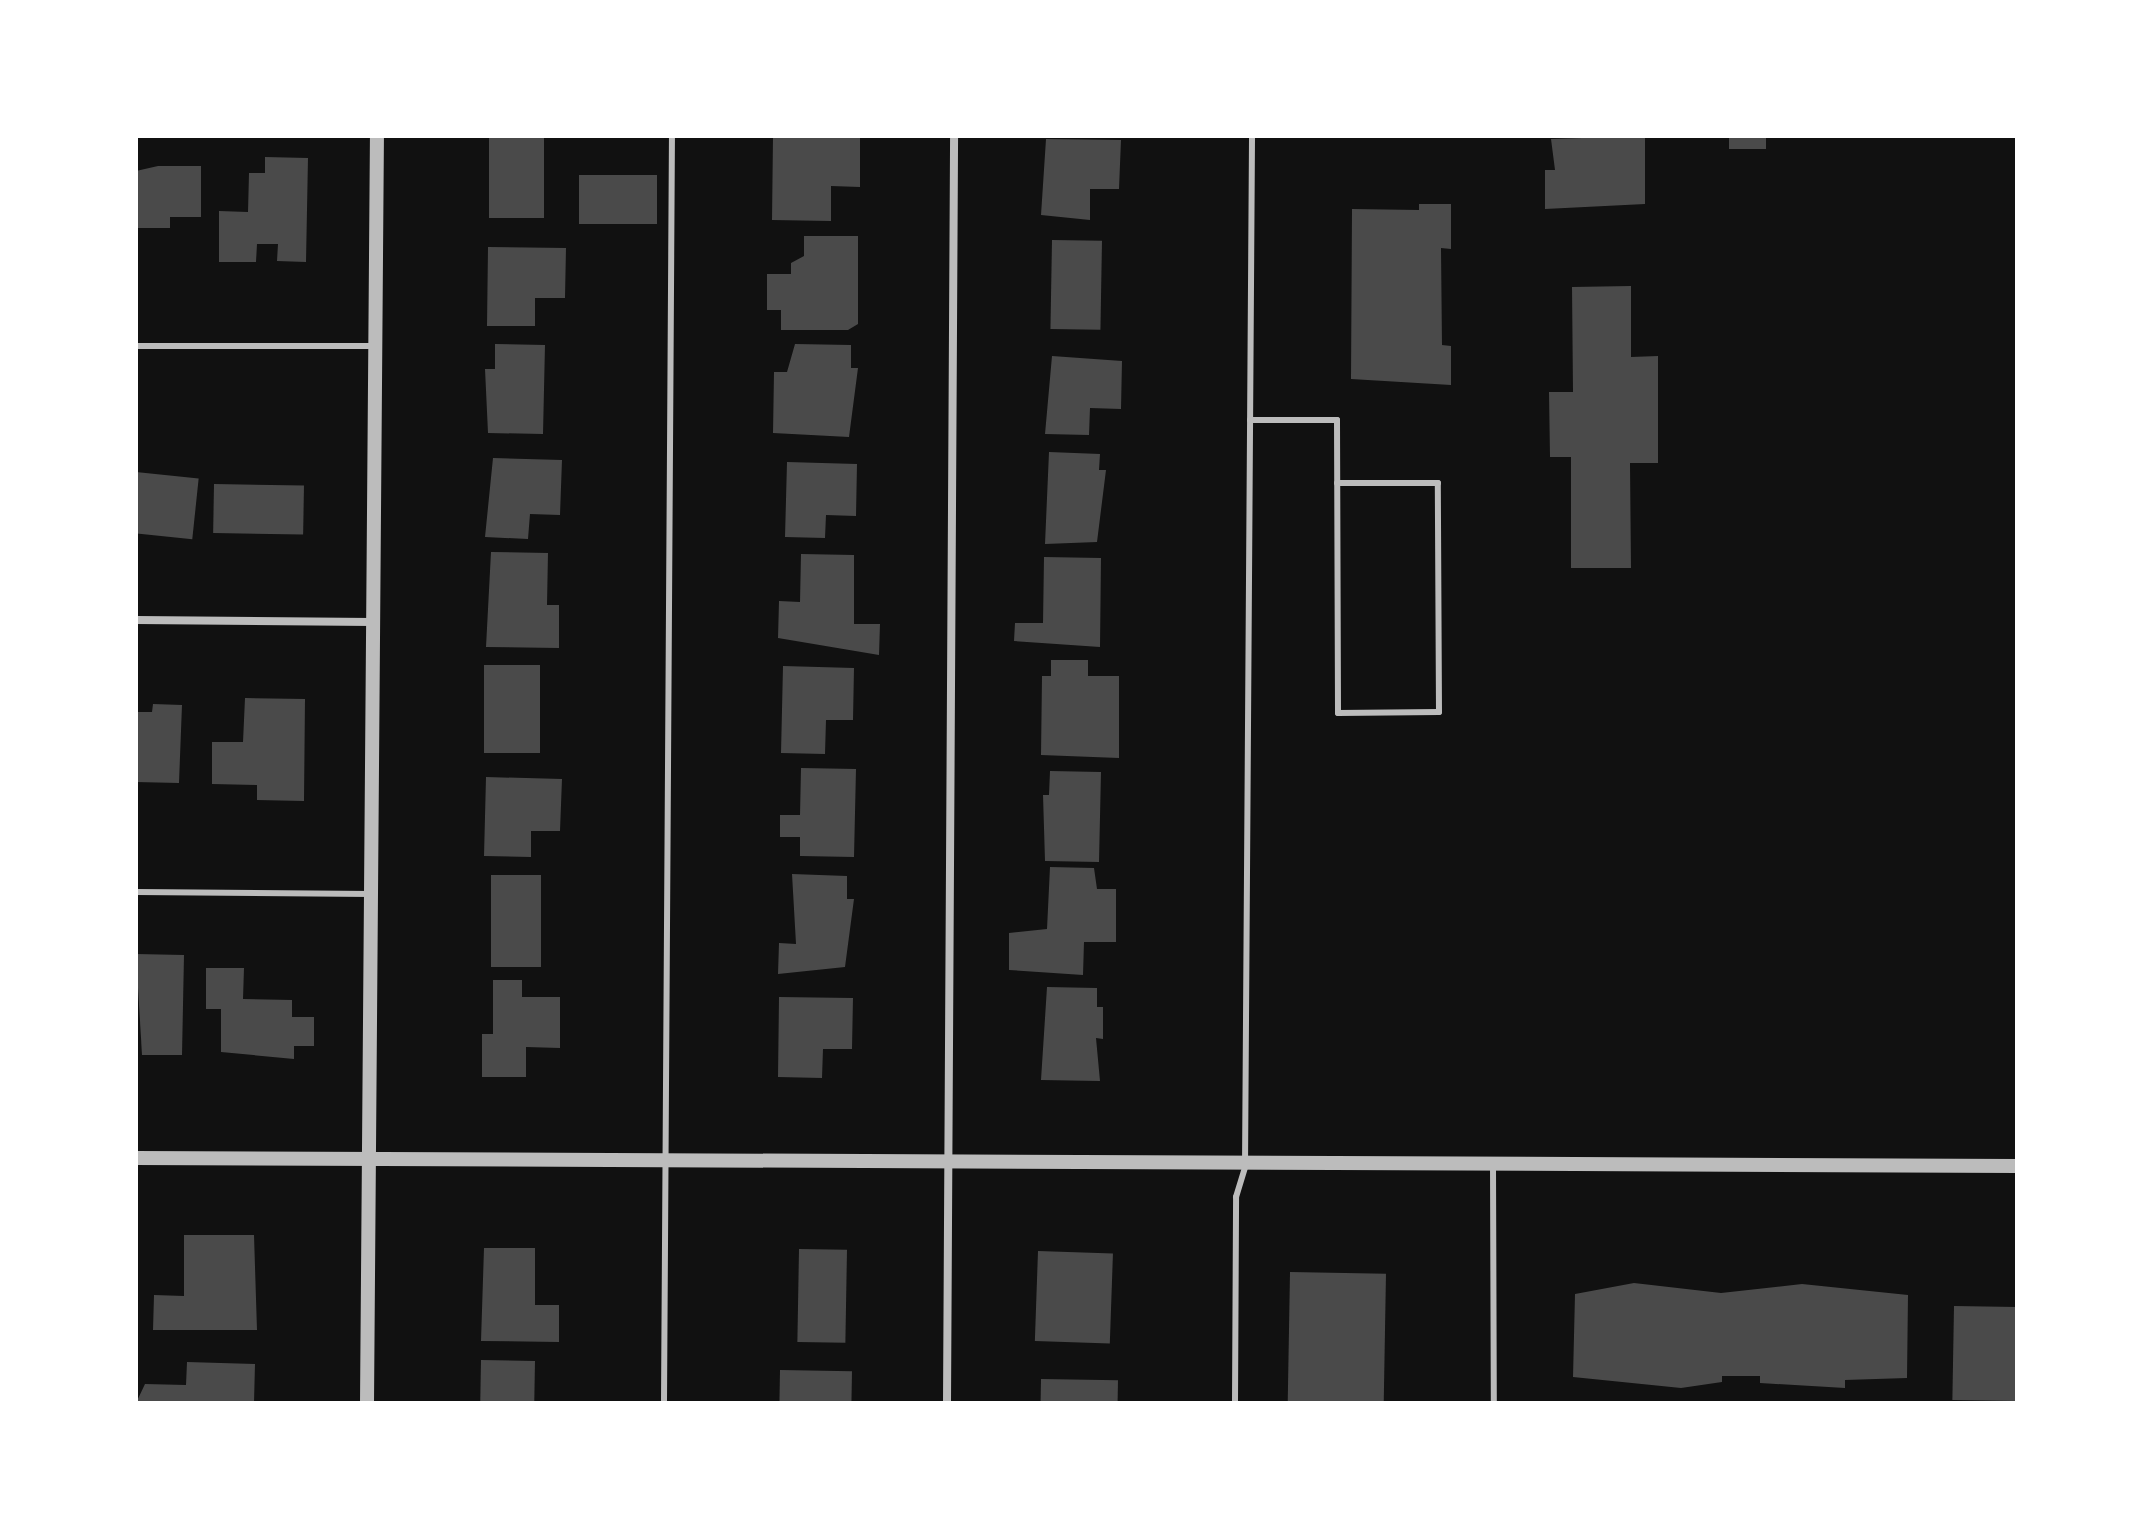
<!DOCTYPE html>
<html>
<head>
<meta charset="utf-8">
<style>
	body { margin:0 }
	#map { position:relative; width:2153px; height:1539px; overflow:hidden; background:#111; font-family:"PT Sans",sans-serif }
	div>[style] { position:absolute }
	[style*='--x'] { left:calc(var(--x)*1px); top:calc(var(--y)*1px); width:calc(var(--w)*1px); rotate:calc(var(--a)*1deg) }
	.building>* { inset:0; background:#4a4a4a; transform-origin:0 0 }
	.service>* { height:6px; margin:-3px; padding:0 3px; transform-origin:3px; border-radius:3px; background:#bcbcbc }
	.minor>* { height:8px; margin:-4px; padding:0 4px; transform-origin:4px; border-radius:4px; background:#bcbcbc }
	.tertiary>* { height:14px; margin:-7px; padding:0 7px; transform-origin:7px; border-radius:7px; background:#bcbcbc }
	span { translate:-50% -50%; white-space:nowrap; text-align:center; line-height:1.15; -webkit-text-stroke:7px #fff; paint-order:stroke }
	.frame { position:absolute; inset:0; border:138px solid #fff; pointer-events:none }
</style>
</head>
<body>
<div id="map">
	<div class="building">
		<div style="left:489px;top:136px;width:55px;height:82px"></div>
		<div style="clip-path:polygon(773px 136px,860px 137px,860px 187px,831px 186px,831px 221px,772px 220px)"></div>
		<div style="clip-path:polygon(1645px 136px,1645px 204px,1545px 209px,1545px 170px,1555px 170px,1551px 139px)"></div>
		<div style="left:1729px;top:136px;width:37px;height:13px"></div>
		<div style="clip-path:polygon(1046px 139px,1121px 140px,1119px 189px,1090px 189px,1090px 220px,1041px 215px)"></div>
		<div style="clip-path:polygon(265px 157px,308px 158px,306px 262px,277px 261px,278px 244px,257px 244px,256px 262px,219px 262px,219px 211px,248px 212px,249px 173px,265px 173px)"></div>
		<div style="clip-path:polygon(158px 166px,201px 166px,201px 217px,170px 217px,170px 228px,136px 228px,136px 171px)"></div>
		<div style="left:579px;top:175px;width:78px;height:49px"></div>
		<div style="clip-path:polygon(1419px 204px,1451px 204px,1451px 249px,1441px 248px,1442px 345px,1451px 346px,1451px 385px,1351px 379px,1352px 209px,1419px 210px)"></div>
		<div style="clip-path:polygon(804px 236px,858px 236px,858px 324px,848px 330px,781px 330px,781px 310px,767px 310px,767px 274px,791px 274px,791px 263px,804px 256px)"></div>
		<div style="left:1052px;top:240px;width:50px;height:89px;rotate:1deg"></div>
		<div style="clip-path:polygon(488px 247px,566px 248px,565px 298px,535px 298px,535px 326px,487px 326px)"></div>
		<div style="clip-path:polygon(1631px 286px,1631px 357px,1658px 356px,1658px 463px,1630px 463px,1631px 568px,1571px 568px,1571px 457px,1550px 457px,1549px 392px,1573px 392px,1572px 287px)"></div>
		<div style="clip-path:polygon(495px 344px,545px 345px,543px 434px,488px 433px,485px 369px,495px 369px)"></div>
		<div style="clip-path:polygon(795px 344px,851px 345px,851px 368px,858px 368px,849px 437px,773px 433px,774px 372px,787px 372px)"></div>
		<div style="clip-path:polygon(1052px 356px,1122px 361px,1121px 409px,1090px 408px,1089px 435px,1045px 434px)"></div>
		<div style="clip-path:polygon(1049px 452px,1100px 454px,1099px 470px,1106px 470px,1097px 542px,1045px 544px)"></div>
		<div style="clip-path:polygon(493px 458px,562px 460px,560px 515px,530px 514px,528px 539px,485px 537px)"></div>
		<div style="clip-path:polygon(787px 462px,857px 464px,856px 516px,826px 515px,825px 538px,785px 537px)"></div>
		<div style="left:136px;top:472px;width:63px;height:61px;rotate:6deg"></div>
		<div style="left:214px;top:484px;width:90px;height:49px;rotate:1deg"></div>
		<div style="clip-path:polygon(491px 552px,548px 553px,547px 605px,559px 605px,559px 648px,486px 647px)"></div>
		<div style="clip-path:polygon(801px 554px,854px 555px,854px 624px,880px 624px,879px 655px,778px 638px,779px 601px,800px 602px)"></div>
		<div style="clip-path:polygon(1044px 557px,1101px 558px,1100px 647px,1014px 641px,1015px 623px,1043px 623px)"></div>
		<div style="clip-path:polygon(1051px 660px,1088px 660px,1088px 676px,1119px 676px,1119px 758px,1041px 755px,1042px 676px,1051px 676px)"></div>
		<div style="left:484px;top:665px;width:56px;height:88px"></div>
		<div style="clip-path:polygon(783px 666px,854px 668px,853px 720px,826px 720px,825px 754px,781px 753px)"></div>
		<div style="clip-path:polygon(245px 698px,305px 699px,304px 801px,257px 800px,257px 785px,212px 784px,212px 742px,243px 742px)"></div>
		<div style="clip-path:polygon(153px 704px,182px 705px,179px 783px,136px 782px,136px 712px,152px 712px)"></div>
		<div style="clip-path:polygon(801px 768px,856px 769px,854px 857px,800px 856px,800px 837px,780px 837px,780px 815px,800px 815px)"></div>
		<div style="clip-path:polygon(1050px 771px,1101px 772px,1099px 862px,1045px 861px,1043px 795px,1049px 795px)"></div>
		<div style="clip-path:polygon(486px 777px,562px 779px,560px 831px,531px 831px,531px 857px,484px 856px)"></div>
		<div style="clip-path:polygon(1050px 867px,1094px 868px,1097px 889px,1116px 889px,1116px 942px,1084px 942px,1083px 975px,1009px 970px,1009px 933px,1047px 929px)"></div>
		<div style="clip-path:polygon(792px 874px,847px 876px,847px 899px,854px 899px,845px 967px,778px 974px,779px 943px,796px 944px)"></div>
		<div style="left:491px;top:875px;width:50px;height:92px"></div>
		<div style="clip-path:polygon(136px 954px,184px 955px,182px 1055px,142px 1055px)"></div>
		<div style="clip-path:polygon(206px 968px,244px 968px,243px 999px,292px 1000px,292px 1017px,314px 1017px,314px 1046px,294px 1046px,294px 1059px,221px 1052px,221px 1009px,206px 1009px)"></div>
		<div style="clip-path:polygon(493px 980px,522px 980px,522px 997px,560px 997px,560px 1048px,526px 1047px,526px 1077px,482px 1077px,482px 1034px,493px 1034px)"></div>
		<div style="clip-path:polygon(1047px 987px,1097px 988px,1097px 1007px,1103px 1007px,1103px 1039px,1096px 1038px,1100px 1081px,1041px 1080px)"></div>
		<div style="clip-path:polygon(779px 997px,853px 998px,852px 1049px,823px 1049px,822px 1078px,778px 1077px)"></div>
		<div style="clip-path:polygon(184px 1235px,254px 1235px,257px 1330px,153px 1330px,154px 1295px,184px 1296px)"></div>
		<div style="clip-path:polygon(484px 1248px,535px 1248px,535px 1305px,559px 1305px,559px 1342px,481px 1341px)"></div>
		<div style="left:799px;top:1249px;width:48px;height:93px;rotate:1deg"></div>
		<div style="left:1038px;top:1251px;width:75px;height:90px;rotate:2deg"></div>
		<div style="left:1290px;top:1272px;width:96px;height:131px;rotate:1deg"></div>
		<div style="clip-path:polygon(1634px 1283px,1721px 1293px,1802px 1284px,1908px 1295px,1907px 1378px,1845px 1380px,1845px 1388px,1760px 1383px,1760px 1376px,1722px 1376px,1722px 1382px,1681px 1388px,1573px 1377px,1575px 1294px)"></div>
		<div style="left:1954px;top:1306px;width:63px;height:94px;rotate:1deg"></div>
		<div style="left:481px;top:1360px;width:54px;height:43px;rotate:1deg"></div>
		<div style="clip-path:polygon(187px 1362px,255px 1364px,254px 1403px,136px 1403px,145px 1384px,186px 1385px)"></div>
		<div style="left:780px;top:1370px;width:72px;height:33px;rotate:1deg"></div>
		<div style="left:1041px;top:1379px;width:77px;height:24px;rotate:1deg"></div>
	</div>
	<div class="service">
		<div style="--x:136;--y:346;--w:239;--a:0"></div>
		<div style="--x:1250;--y:420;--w:87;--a:0"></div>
		<div style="--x:1337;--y:420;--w:293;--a:89.8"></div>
		<div style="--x:1338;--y:713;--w:101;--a:-0.6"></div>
		<div style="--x:1439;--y:712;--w:229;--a:-90.3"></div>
		<div style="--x:1438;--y:483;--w:101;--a:180"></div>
		<div style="--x:136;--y:892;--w:236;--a:0.5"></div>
		<div style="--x:1493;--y:1165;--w:238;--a:89.8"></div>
		<div style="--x:664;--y:1403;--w:1267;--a:-89.64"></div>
		<div style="--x:1235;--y:1403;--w:206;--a:-89.7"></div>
		<div style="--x:1236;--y:1197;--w:31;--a:-73"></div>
		<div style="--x:1245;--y:1167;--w:1031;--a:-89.61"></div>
	</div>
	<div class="minor">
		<div style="--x:136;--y:620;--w:237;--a:0.5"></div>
		<div style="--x:947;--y:1403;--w:1267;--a:-89.68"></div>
	</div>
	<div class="tertiary">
		<div style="--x:136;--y:1158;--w:1881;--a:0.24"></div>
		<div style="--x:367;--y:1403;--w:1267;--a:-89.55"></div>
	</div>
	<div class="frame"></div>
</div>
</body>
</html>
